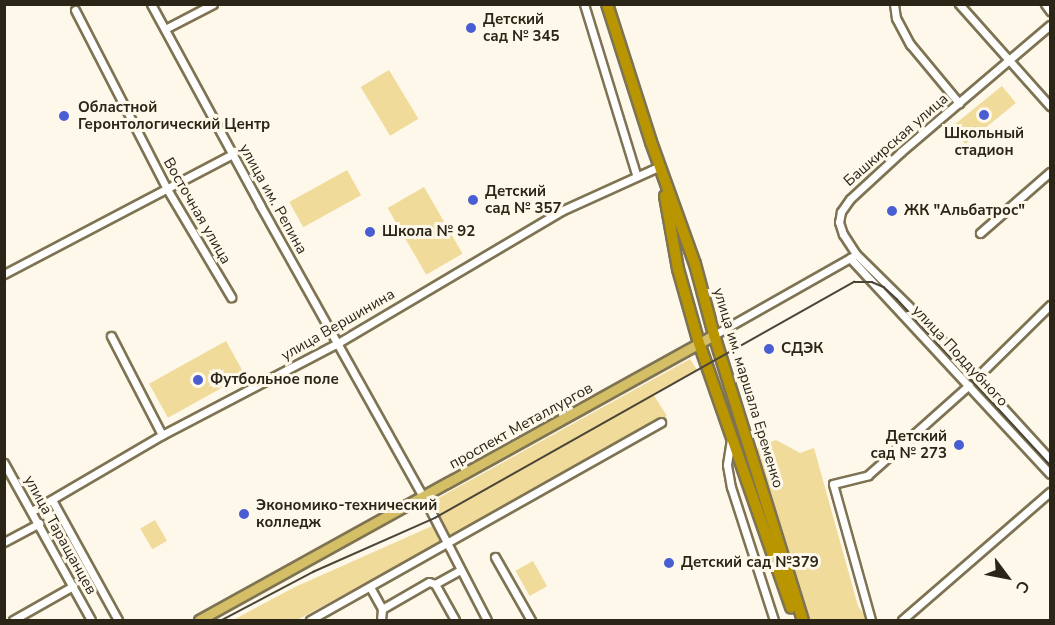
<!DOCTYPE html>
<html>
<head>
<meta charset="utf-8">
<style>
	body { margin:0 }
	#map { position:relative; width:1055px; height:625px; overflow:hidden; background:#fdf8e9; font-family:"Nunito Sans",sans-serif }
	div>[style] { position:absolute }
	[style*='--x'] { left:calc(var(--x)*1px); top:calc(var(--y)*1px); width:calc(var(--w)*1px); rotate:calc(var(--a)*1deg) }
	.green>* { inset:0; background:#f0db9b; transform-origin:0 0 }
	.roads { filter:drop-shadow(2px 0 #7e7352) drop-shadow(-2px 0 #7e7352) drop-shadow(0 2px #7e7352) drop-shadow(0 -2px #7e7352) }
	.minor>* { height:7px; margin:-3.5px; padding:0 3.5px; transform-origin:3.5px; border-radius:3.5px; background:#fff }
	.major>* { height:9px; margin:-4.5px; padding:0 4.5px; transform-origin:4.5px; border-radius:4.5px; background:#d5bf66 }
	.highway>* { height:10px; margin:-5px; padding:0 5px; transform-origin:5px; border-radius:5px; background:#b99500 }
	.tram>* { height:1.5px; margin:-0.75px; padding:0 0.75px; transform-origin:0.75px; border-radius:0.75px; background:#4a4537 }
	.dots>* { width:16px; height:16px; translate:-50% -50%; box-sizing:border-box; border:3px solid #fdf8e9; border-radius:50% }
	span { translate:-50% -50%; white-space:nowrap; text-align:center; line-height:1.15; -webkit-text-stroke:6px #fdf8e9; paint-order:stroke }
	.poi-label { font-size:15px; color:#2a2517; font-weight:700 }
	.left { translate:0 -50%; text-align:left }
	.right { translate:-100% -50%; text-align:right }
	.street-label { font-size:15px; color:#2a2517 }
	.frame { position:absolute; inset:0; border:6px solid #2a2517; pointer-events:none }
	.north { position:absolute; left:977px; top:547px; width:60px; height:60px; -webkit-text-stroke:4px #fdf8e9; paint-order:stroke; rotate:122deg; font-size:16px; font-weight:700; line-height:24px; text-align:center; color:#2a2517 }
	.north::after { content:''; display:block; margin:auto; width:21px; height:27px; background:#2a2517; clip-path:polygon(50% 0,100% 100%,50% 72%,0 100%) }
</style>
</head>
<body>
<div id="map">
	<div class="green">
		<div style="left:389px;top:70px;width:57px;height:33px;rotate:59deg"></div>
		<div style="left:1002px;top:86px;width:22px;height:65px;rotate:51deg"></div>
		<div style="left:347px;top:170px;width:29px;height:66px;rotate:61deg"></div>
		<div style="left:424px;top:187px;width:77px;height:42px;rotate:60deg"></div>
		<div style="left:226px;top:341px;width:39px;height:88px;rotate:61deg"></div>
		<div style="clip-path:polygon(690px 359px,697px 370px,653px 394px,667px 416px,450px 538px,431px 502px)"></div>
		<div style="clip-path:polygon(776px 440px,800px 453px,814px 448px,858px 606px,868px 620px,810px 620px,756px 453px,759px 446px)"></div>
		<div style="left:155px;top:520px;width:24px;height:17px;rotate:60deg"></div>
		<div style="clip-path:polygon(432px 526px,441px 542px,297px 620px,233px 620px,295px 587px)"></div>
		<div style="left:533px;top:561px;width:29px;height:20px;rotate:61deg"></div>
	</div>
	<div class="roads">
		<div class="minor">
			<div style="--x:151;--y:4;--w:229;--a:61.5"></div>
			<div style="--x:260;--y:205;--w:336;--a:60.8"></div>
			<div style="--x:424;--y:498;--w:137;--a:62.7"></div>
			<div style="--x:584;--y:4;--w:178;--a:73"></div>
			<div style="--x:894;--y:4;--w:14;--a:82"></div>
			<div style="--x:896;--y:18;--w:30;--a:62"></div>
			<div style="--x:910;--y:44;--w:77;--a:50.3"></div>
			<div style="--x:959;--y:4;--w:137;--a:48.3"></div>
			<div style="--x:1045;--y:4;--w:9;--a:54"></div>
			<div style="--x:75;--y:10;--w:201;--a:62.8"></div>
			<div style="--x:167;--y:189;--w:126;--a:59.3"></div>
			<div style="--x:1050;--y:25;--w:196;--a:139.6"></div>
			<div style="--x:901;--y:152;--w:69;--a:137.3"></div>
			<div style="--x:850;--y:199;--w:16;--a:125"></div>
			<div style="--x:841;--y:212;--w:10;--a:101"></div>
			<div style="--x:839;--y:222;--w:13;--a:72"></div>
			<div style="--x:843;--y:234;--w:24;--a:57"></div>
			<div style="--x:856;--y:254;--w:93;--a:44.6"></div>
			<div style="--x:922;--y:319;--w:190;--a:47.6"></div>
			<div style="--x:165;--y:29;--w:54;--a:-27.5"></div>
			<div style="--x:980;--y:233;--w:93;--a:-41.1"></div>
			<div style="--x:850;--y:258;--w:294;--a:47.2"></div>
			<div style="--x:4;--y:274;--w:259;--a:-27.7"></div>
			<div style="--x:714;--y:335;--w:159;--a:-29.5"></div>
			<div style="--x:111;--y:336;--w:111;--a:62.7"></div>
			<div style="--x:976;--y:378;--w:104;--a:-44.6"></div>
			<div style="--x:731;--y:439;--w:26;--a:99"></div>
			<div style="--x:727;--y:465;--w:22;--a:80"></div>
			<div style="--x:731;--y:487;--w:140;--a:72.1"></div>
			<div style="--x:4;--y:463;--w:179;--a:61"></div>
			<div style="--x:52;--y:500;--w:137;--a:61.2"></div>
			<div style="--x:32;--y:511;--w:151;--a:-30.3"></div>
			<div style="--x:162;--y:435;--w:199;--a:-27.6"></div>
			<div style="--x:338;--y:343;--w:259;--a:-30.6"></div>
			<div style="--x:561;--y:211;--w:109;--a:-24.4"></div>
			<div style="--x:4;--y:542;--w:40;--a:-28"></div>
			<div style="--x:495;--y:557;--w:73;--a:60.3"></div>
			<div style="--x:435;--y:584;--w:29;--a:-29"></div>
			<div style="--x:370;--y:587;--w:25;--a:61"></div>
			<div style="--x:382;--y:609;--w:11;--a:95"></div>
			<div style="--x:382;--y:609;--w:54;--a:-29.9"></div>
			<div style="--x:429;--y:582;--w:6;--a:18"></div>
			<div style="--x:435;--y:584;--w:41;--a:60.9"></div>
			<div style="--x:13;--y:620;--w:69;--a:-29.5"></div>
			<div style="--x:310;--y:620;--w:403;--a:-29.4"></div>
			<div style="--x:871;--y:620;--w:141;--a:-105.6"></div>
			<div style="--x:833;--y:484;--w:36;--a:-14"></div>
			<div style="--x:868;--y:475;--w:135;--a:-41.7"></div>
			<div style="--x:902;--y:620;--w:196;--a:-40.9"></div>
		</div>
		<div class="major">
			<div style="--x:199;--y:620;--w:589;--a:-28.96"></div>
		</div>
		<div class="highway">
			<div style="--x:607;--y:4;--w:145;--a:72.3"></div>
			<div style="--x:651;--y:142;--w:130;--a:70.2"></div>
			<div style="--x:695;--y:264;--w:73;--a:75"></div>
			<div style="--x:714;--y:335;--w:299;--a:72.7"></div>
			<div style="--x:665;--y:196;--w:74;--a:79.9"></div>
			<div style="--x:678;--y:269;--w:77;--a:74.2"></div>
			<div style="--x:699;--y:343;--w:280;--a:70.8"></div>
		</div>
	</div>
	<div class="tram">
		<div style="--x:222;--y:620;--w:103;--a:-27.8"></div>
		<div style="--x:313;--y:572;--w:133;--a:-23.9"></div>
		<div style="--x:435;--y:518;--w:481;--a:-29.4"></div>
		<div style="--x:854;--y:282;--w:18;--a:0"></div>
		<div style="--x:872;--y:282;--w:13;--a:23"></div>
		<div style="--x:884;--y:287;--w:18;--a:43"></div>
		<div style="--x:897;--y:299;--w:226;--a:47.3"></div>
	</div>
	<div class="dots">
		<div style="left:471px;top:28px;background:#4a5ed3"></div>
		<div style="left:984px;top:115px;background:#4a5ed3"></div>
		<div style="left:64px;top:116px;background:#4a5ed3"></div>
		<div style="left:473px;top:200px;background:#4a5ed3"></div>
		<div style="left:892px;top:211px;background:#4a5ed3"></div>
		<div style="left:370px;top:232px;background:#4a5ed3"></div>
		<div style="left:769px;top:349px;background:#4a5ed3"></div>
		<div style="left:198px;top:380px;background:#4a5ed3"></div>
		<div style="left:959px;top:445px;background:#4a5ed3"></div>
		<div style="left:244px;top:514px;background:#4a5ed3"></div>
		<div style="left:669px;top:563px;background:#4a5ed3"></div>
	</div>
	<div class="poi-label">
		<span class="left" style="left:483px;top:28px">Детский<br>сад № 345</span>
		<span class="left" style="left:78px;top:116px">Областной<br>Геронтологический Центр</span>
		<span style="left:984px;top:142px">Школьный<br>стадион</span>
		<span class="left" style="left:485px;top:200px">Детский<br>сад № 357</span>
		<span class="left" style="left:904px;top:211px">ЖК "Альбатрос"</span>
		<span class="left" style="left:382px;top:232px">Школа № 92</span>
		<span class="left" style="left:781px;top:349px">СДЭК</span>
		<span class="left" style="left:210px;top:380px">Футбольное поле</span>
		<span class="right" style="left:947px;top:445px">Детский<br>сад № 273</span>
		<span class="left" style="left:256px;top:514px">Экономико-технический<br>колледж</span>
		<span class="left" style="left:681px;top:563px">Детский сад №379</span>
	</div>
	<div class="street-label">
		<span style="left:896px;top:140px;rotate:-41deg">Башкирская улица</span>
		<span style="left:273px;top:199px;rotate:61deg">улица им. Репина</span>
		<span style="left:197px;top:211px;rotate:60deg">Восточная улица</span>
		<span style="left:338px;top:325px;rotate:-30deg">улица Вершинина</span>
		<span style="left:960px;top:356px;rotate:47deg">улица Поддубного</span>
		<span style="left:748px;top:388px;rotate:73deg">улица им. маршала Еременко</span>
		<span style="left:521px;top:426px;rotate:-29deg">проспект Металлургов</span>
		<span style="left:60px;top:535px;rotate:61deg">улица Таращанцев</span>
	</div>
	<div class="frame"></div>
	<div class="north">С</div>
</div>
</body>
</html>
